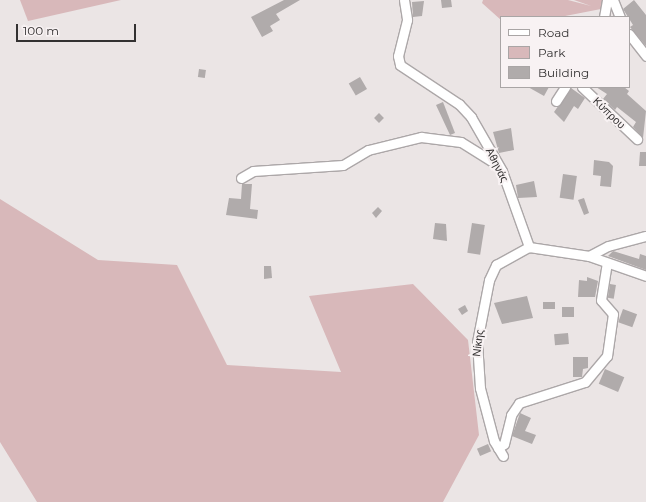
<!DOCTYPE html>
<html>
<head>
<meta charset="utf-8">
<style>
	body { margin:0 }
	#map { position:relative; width:646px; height:502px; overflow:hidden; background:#ebe5e5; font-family:Montserrat,sans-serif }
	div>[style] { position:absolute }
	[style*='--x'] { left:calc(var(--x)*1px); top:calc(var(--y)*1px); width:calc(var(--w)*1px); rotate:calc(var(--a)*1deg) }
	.green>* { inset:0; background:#d8b8ba }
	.building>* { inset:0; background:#b0abab; transform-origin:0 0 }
	.roads { filter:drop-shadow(1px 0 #aca7a8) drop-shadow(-1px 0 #aca7a8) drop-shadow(0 1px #aca7a8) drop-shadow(0 -1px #aca7a8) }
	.minor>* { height:9px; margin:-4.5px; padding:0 4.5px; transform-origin:4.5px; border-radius:4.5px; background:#fff }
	span { translate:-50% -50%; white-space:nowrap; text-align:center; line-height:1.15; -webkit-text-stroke:4px #f8f2f3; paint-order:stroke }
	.street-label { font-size:11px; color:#333131 }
	.legend { position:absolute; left:500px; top:16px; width:130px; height:72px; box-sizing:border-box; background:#f8f2f3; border:1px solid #a9a5a5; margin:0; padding:5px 7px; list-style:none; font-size:12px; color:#333131 }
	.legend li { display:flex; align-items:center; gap:8px; height:20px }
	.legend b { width:20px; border:1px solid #a9a5a5 }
	.scale { position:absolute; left:16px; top:24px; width:120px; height:18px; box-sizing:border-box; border:2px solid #333131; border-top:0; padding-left:5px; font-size:12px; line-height:14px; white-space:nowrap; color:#333131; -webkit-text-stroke:3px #f8f2f3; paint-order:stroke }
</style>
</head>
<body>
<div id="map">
	<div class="green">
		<div style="clip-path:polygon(20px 0,121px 0,28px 21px)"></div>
		<div style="clip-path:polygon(483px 0,568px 0,591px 6px,574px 0,603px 0,601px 9px,560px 17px,501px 17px,501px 20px,482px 3px)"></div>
		<div style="clip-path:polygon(0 199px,98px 260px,177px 265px,227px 365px,341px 372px,309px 296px,413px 284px,468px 340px,479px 435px,443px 502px,37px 502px,0 442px)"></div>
	</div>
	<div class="building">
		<div style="clip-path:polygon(284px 0,300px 0,276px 14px,280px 20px,270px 26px,273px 31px,262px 37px,251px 17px)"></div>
		<div style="clip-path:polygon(441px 0,451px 0,452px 7px,442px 8px)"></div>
		<div style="clip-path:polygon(634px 0,646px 15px,646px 46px,630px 27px,633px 25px,623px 9px)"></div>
		<div style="clip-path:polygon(424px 1px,422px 16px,413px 17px,412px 2px)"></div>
		<div style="left:199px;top:69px;width:7px;height:8px;rotate:8deg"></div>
		<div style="left:360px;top:77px;width:14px;height:13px;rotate:60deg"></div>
		<div style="clip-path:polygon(528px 87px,549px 87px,544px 96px)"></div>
		<div style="clip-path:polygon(596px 87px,624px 87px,629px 91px,627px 94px,646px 111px,643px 138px,633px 127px,636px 122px,617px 107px,615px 110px,603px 99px,607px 94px)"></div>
		<div style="clip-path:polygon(571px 88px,585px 98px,578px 109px,574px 106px,564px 122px,554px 112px)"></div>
		<div style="clip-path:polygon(443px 102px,455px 133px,450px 135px,436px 105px)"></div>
		<div style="left:379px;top:113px;width:7px;height:7px;rotate:45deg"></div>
		<div style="clip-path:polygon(511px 128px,514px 150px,499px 153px,493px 132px)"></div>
		<div style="clip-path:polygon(640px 152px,646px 152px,646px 166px,639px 166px)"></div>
		<div style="clip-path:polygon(594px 160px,609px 162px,613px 166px,611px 187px,600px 186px,601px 176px,593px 175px)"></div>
		<div style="left:563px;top:174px;width:14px;height:24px;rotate:8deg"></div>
		<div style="clip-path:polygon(534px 181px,537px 197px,518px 198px,516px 185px)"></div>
		<div style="clip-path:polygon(242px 184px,252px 184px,250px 209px,258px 210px,257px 219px,226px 215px,229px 198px,241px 199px)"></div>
		<div style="clip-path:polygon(584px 198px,589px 213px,584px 215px,578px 200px)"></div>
		<div style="clip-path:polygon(378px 207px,382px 211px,376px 218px,372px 213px)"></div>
		<div style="clip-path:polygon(435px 223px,446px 224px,447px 241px,433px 239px)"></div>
		<div style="left:472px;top:223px;width:13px;height:30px;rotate:9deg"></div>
		<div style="clip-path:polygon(613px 251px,639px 259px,640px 254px,646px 256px,646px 270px,608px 256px)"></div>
		<div style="clip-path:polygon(264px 266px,271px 266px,272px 278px,264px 279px)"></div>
		<div style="clip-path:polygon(587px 277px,598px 281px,595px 297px,578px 297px,579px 280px,587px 281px)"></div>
		<div style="left:610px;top:284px;width:6px;height:14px;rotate:9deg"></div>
		<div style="clip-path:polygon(527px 296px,533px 318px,502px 324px,494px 303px)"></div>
		<div style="left:555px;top:302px;width:7px;height:12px;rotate:90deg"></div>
		<div style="clip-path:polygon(465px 305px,468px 311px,462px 315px,458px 309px)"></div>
		<div style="left:562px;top:307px;width:12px;height:10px"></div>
		<div style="left:623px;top:309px;width:15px;height:14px;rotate:20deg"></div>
		<div style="left:568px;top:333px;width:11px;height:14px;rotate:85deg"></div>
		<div style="clip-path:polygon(573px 357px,588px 357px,588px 368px,583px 369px,582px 377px,573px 377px)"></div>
		<div style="left:605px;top:369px;width:21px;height:16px;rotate:23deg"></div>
		<div style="clip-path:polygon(520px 413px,531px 418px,525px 431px,536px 435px,532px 444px,512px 436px)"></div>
		<div style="left:488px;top:444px;width:8px;height:12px;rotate:67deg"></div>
	</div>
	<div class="roads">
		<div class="minor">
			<div style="--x:404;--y:0;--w:20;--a:81"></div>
			<div style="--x:407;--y:20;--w:37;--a:104"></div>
			<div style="--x:398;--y:56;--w:9;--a:77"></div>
			<div style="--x:400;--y:65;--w:71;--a:33.5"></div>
			<div style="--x:459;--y:104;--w:18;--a:47"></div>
			<div style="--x:471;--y:117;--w:62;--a:60.1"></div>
			<div style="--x:502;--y:171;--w:81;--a:70.4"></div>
			<div style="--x:529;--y:247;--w:61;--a:8.5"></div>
			<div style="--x:589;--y:256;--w:21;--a:-28"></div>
			<div style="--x:608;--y:246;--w:39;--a:-15"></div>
			<div style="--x:613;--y:0;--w:18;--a:68"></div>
			<div style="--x:604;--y:17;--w:17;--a:-80"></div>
			<div style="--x:629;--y:34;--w:28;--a:52"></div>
			<div style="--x:582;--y:87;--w:76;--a:43.4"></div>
			<div style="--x:556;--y:101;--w:17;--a:-57"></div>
			<div style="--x:241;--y:178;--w:14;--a:-30"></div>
			<div style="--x:253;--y:171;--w:90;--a:-3.8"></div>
			<div style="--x:343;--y:165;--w:29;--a:-31"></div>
			<div style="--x:368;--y:150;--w:55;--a:-13.8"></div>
			<div style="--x:421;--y:137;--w:40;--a:7.1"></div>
			<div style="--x:461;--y:142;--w:39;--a:32"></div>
			<div style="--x:589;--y:256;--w:60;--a:19.3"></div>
			<div style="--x:498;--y:448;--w:7;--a:-34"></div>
			<div style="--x:504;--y:444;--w:30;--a:-76"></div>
			<div style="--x:511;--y:415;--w:14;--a:-56"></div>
			<div style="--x:519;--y:403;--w:69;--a:-17.7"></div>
			<div style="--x:585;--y:382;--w:34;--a:-50"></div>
			<div style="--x:607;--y:356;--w:42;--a:-81.9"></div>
			<div style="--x:613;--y:314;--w:18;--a:-131"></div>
			<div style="--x:601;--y:300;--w:36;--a:-81"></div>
			<div style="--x:503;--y:456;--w:17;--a:-121"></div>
			<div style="--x:494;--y:441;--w:55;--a:-104.8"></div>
			<div style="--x:480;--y:388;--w:46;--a:-93.7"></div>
			<div style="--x:477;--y:342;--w:63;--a:-79"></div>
			<div style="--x:489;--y:280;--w:17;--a:-65"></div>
			<div style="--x:496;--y:265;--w:38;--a:-29"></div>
		</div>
	</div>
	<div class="street-label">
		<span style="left:609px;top:113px;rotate:44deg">Κύπρου</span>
		<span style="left:497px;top:165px;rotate:63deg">Αθηνάς</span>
		<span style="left:478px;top:343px;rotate:-83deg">Νίκης</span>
	</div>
	<ul class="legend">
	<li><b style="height:5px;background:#fff"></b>Road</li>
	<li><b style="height:11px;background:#d8b8ba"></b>Park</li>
	<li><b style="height:11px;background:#b0abab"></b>Building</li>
	</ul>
	<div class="scale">100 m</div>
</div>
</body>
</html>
